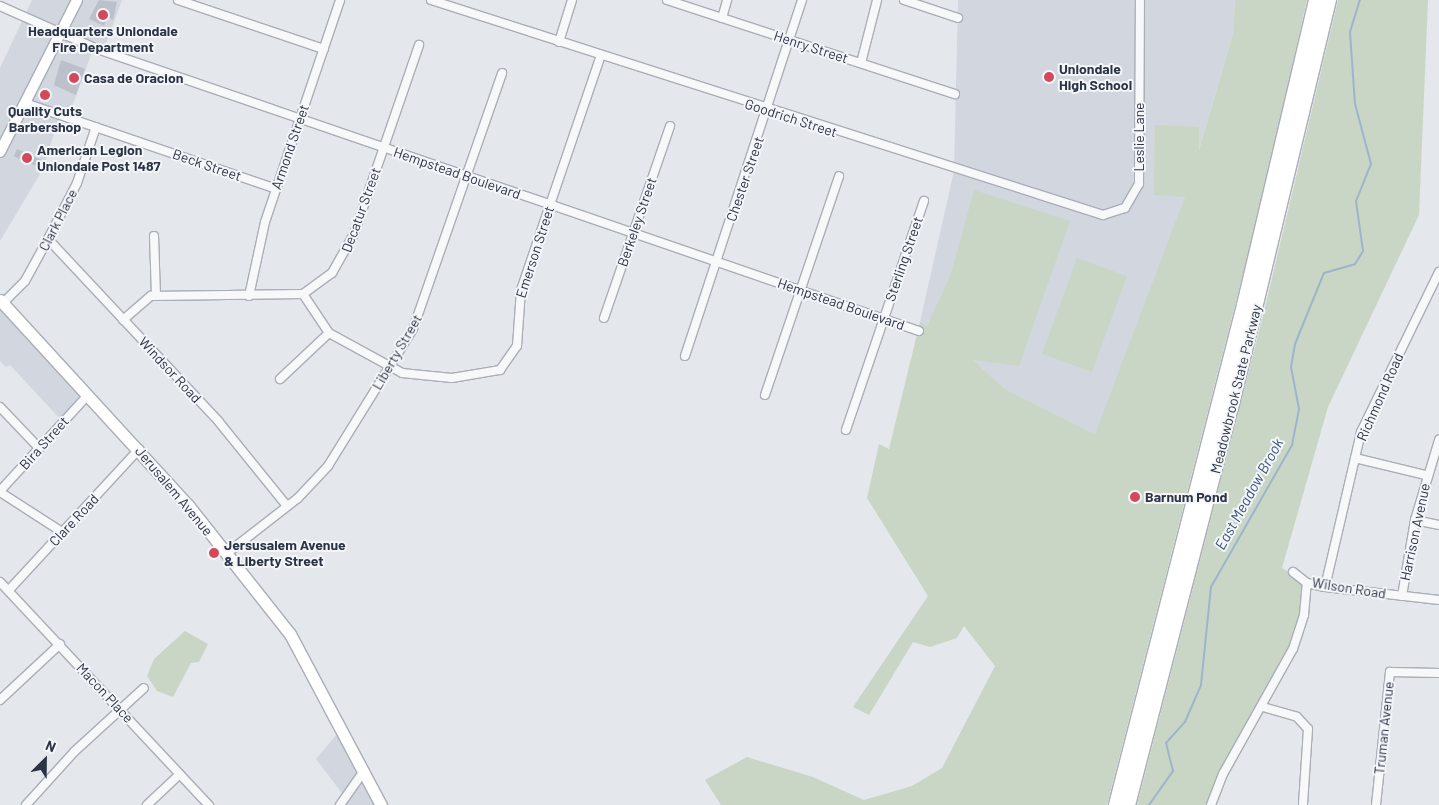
<!DOCTYPE html>
<html>
<head>
<meta charset="utf-8">
<style>
	body { margin:0 }
	#map { position:relative; width:1439px; height:805px; overflow:hidden; background:#e4e7ec; font-family:Barlow,sans-serif }
	div>[style] { position:absolute }
	[style*='--x'] { left:calc(var(--x)*1px); top:calc(var(--y)*1px); width:calc(var(--w)*1px); rotate:calc(var(--a)*1deg) }
	.built>* { inset:0; background:#d2d6de }
	.green>* { inset:0; background:#c9d6c5; transform-origin:0 0 }
	.stream>* { height:2px; margin:-1px; padding:0 1px; transform-origin:1px; border-radius:1px; background:#9fb4cc }
	.building>* { inset:0; background:#bbc0ca; transform-origin:0 0 }
	.roads { filter:drop-shadow(1px 0 #a9aeb7) drop-shadow(-1px 0 #a9aeb7) drop-shadow(0 1px #a9aeb7) drop-shadow(0 -1px #a9aeb7) }
	.street>* { height:8px; margin:-4px; padding:0 4px; transform-origin:4px; border-radius:4px; background:#f7f8fa }
	.secondary>* { height:10px; margin:-5px; padding:0 5px; transform-origin:5px; border-radius:5px; background:#fff }
	.primary>* { height:11px; margin:-5.5px; padding:0 5.5px; transform-origin:5.5px; border-radius:5.5px; background:#fff }
	.highway>* { height:14px; margin:-7px; padding:0 7px; transform-origin:7px; border-radius:7px; background:#fff }
	.dots>* { width:14px; height:14px; translate:-50% -50%; box-sizing:border-box; border:2px solid #f4f6f9; border-radius:50% }
	span { translate:-50% -50%; white-space:nowrap; text-align:center; line-height:1.15; -webkit-text-stroke:4px #f4f6f9; paint-order:stroke }
	.poi-label { font-size:14px; color:#2b3445; font-weight:700 }
	.left { translate:0 -50%; text-align:left }
	.street-label { font-size:14px; color:#2b3445 }
	.water-label { font-size:15px; color:#34527a; font-style:italic }
	.north { position:absolute; left:20px; top:735px; width:50px; height:50px; -webkit-text-stroke:4px #f4f6f9; paint-order:stroke; rotate:23deg; font-size:14px; font-weight:700; line-height:20px; text-align:center; color:#2b3445 }
	.north::after { content:''; display:block; margin:auto; width:18px; height:22px; background:#2b3445; clip-path:polygon(50% 0,100% 100%,50% 72%,0 100%) }
</style>
</head>
<body>
<div id="map">
	<div class="built">
		<div style="clip-path:polygon(32px 0,122px 0,103px 52px,92px 52px,68px 118px,60px 115px,43px 169px,0 241px,0 68px)"></div>
		<div style="clip-path:polygon(958px 0,1235px 0,1233px 34px,1176px 228px,1095px 434px,1005px 389px,929px 320px,927px 326px,920px 322px,954px 171px)"></div>
		<div style="clip-path:polygon(0 300px,88px 395px,63px 422px,10px 365px,6px 367px,0 361px)"></div>
		<div style="clip-path:polygon(342px 728px,381px 805px,340px 805px,345px 797px,316px 759px)"></div>
	</div>
	<div class="green">
		<div style="clip-path:polygon(1235px 0,1307px 0,1265px 188px,1107px 805px,721px 805px,705px 780px,747px 757px,813px 777px,864px 800px,912px 786px,942px 768px,995px 666px,964px 626px,957px 638px,930px 647px,913px 642px,869px 715px,853px 707px,928px 596px,867px 498px,879px 444px,889px 449px,920px 322px,927px 326px,951px 274px,974px 190px,1070px 221px,1019px 366px,973px 360px,1005px 389px,1095px 434px,1185px 197px,1154px 195px,1155px 125px,1199px 127px,1199px 150px,1233px 34px)"></div>
		<div style="clip-path:polygon(1338px 0,1428px 0,1419px 215px,1328px 407px,1282px 568px,1307px 583px,1293px 649px,1223px 774px,1211px 805px,1137px 805px,1263px 316px)"></div>
		<div style="left:1077px;top:258px;width:53px;height:102px;rotate:20deg"></div>
		<div style="clip-path:polygon(185px 631px,208px 644px,199px 662px,191px 663px,173px 697px,157px 691px,147px 676px,154px 659px)"></div>
	</div>
	<div class="stream">
		<div style="--x:1149;--y:805;--w:42;--a:-54.8"></div>
		<div style="--x:1173;--y:771;--w:29;--a:-104"></div>
		<div style="--x:1166;--y:743;--w:28;--a:-48"></div>
		<div style="--x:1185;--y:722;--w:40;--a:-66.6"></div>
		<div style="--x:1201;--y:685;--w:99;--a:-84.2"></div>
		<div style="--x:1211;--y:587;--w:163;--a:-60.3"></div>
		<div style="--x:1292;--y:445;--w:37;--a:-79"></div>
		<div style="--x:1299;--y:409;--w:43;--a:-100.8"></div>
		<div style="--x:1291;--y:367;--w:23;--a:-80"></div>
		<div style="--x:1295;--y:344;--w:77;--a:-67.8"></div>
		<div style="--x:1324;--y:273;--w:32;--a:-16"></div>
		<div style="--x:1355;--y:264;--w:15;--a:-58"></div>
		<div style="--x:1363;--y:251;--w:50;--a:-98"></div>
		<div style="--x:1356;--y:201;--w:40;--a:-68"></div>
		<div style="--x:1371;--y:164;--w:62;--a:-104.9"></div>
		<div style="--x:1355;--y:104;--w:72;--a:-94"></div>
		<div style="--x:1350;--y:32;--w:34;--a:-73"></div>
	</div>
	<div class="building">
		<div style="clip-path:polygon(99px 0,117px 2px,113px 20px,108px 17px,104px 26px,89px 19px)"></div>
		<div style="clip-path:polygon(61px 60px,85px 69px,76px 95px,54px 85px)"></div>
		<div style="left:17px;top:149px;width:27px;height:8px;rotate:24deg"></div>
	</div>
	<div class="roads">
		<div class="street">
			<div style="--x:178;--y:0;--w:154;--a:18.6"></div>
			<div style="--x:431;--y:0;--w:706;--a:17.74"></div>
			<div style="--x:1103;--y:215;--w:23;--a:-18"></div>
			<div style="--x:1125;--y:208;--w:28;--a:-60"></div>
			<div style="--x:1139;--y:184;--w:184;--a:-89.7"></div>
			<div style="--x:667;--y:0;--w:303;--a:18.1"></div>
			<div style="--x:904;--y:0;--w:57;--a:18.4"></div>
			<div style="--x:0;--y:6;--w:106;--a:23.9"></div>
			<div style="--x:97;--y:49;--w:869;--a:18.94"></div>
			<div style="--x:722;--y:18;--w:19;--a:-74"></div>
			<div style="--x:559;--y:42;--w:44;--a:-72.8"></div>
			<div style="--x:861;--y:63;--w:65;--a:-75.7"></div>
			<div style="--x:25;--y:103;--w:265;--a:18.9"></div>
			<div style="--x:154;--y:236;--w:59;--a:88.1"></div>
			<div style="--x:48;--y:239;--w:250;--a:46.9"></div>
			<div style="--x:219;--y:422;--w:108;--a:51"></div>
			<div style="--x:303;--y:294;--w:47;--a:56.3"></div>
			<div style="--x:329;--y:333;--w:83;--a:28.7"></div>
			<div style="--x:402;--y:373;--w:50;--a:5.7"></div>
			<div style="--x:452;--y:378;--w:49;--a:-9.5"></div>
			<div style="--x:500;--y:370;--w:29;--a:-55"></div>
			<div style="--x:517;--y:346;--w:56;--a:-85.9"></div>
			<div style="--x:521;--y:290;--w:248;--a:-71.2"></div>
			<div style="--x:249;--y:296;--w:76;--a:-77.8"></div>
			<div style="--x:265;--y:222;--w:234;--a:-71.3"></div>
			<div style="--x:3;--y:303;--w:31;--a:-45"></div>
			<div style="--x:25;--y:281;--w:48;--a:-61.3"></div>
			<div style="--x:48;--y:239;--w:63;--a:-62.6"></div>
			<div style="--x:77;--y:183;--w:59;--a:-71.3"></div>
			<div style="--x:604;--y:318;--w:203;--a:-71"></div>
			<div style="--x:123;--y:320;--w:37;--a:-41"></div>
			<div style="--x:151;--y:296;--w:152;--a:-0.8"></div>
			<div style="--x:303;--y:294;--w:36;--a:-36"></div>
			<div style="--x:332;--y:273;--w:45;--a:-60.6"></div>
			<div style="--x:354;--y:234;--w:200;--a:-71"></div>
			<div style="--x:685;--y:356;--w:375;--a:-71.8"></div>
			<div style="--x:280;--y:379;--w:67;--a:-43.2"></div>
			<div style="--x:765;--y:395;--w:231;--a:-71.3"></div>
			<div style="--x:0;--y:407;--w:57;--a:46.4"></div>
			<div style="--x:846;--y:430;--w:242;--a:-71.2"></div>
			<div style="--x:1355;--y:458;--w:73;--a:13.5"></div>
			<div style="--x:0;--y:491;--w:130;--a:-47.5"></div>
			<div style="--x:0;--y:492;--w:74;--a:32.8"></div>
			<div style="--x:1415;--y:520;--w:25;--a:12"></div>
			<div style="--x:226;--y:554;--w:91;--a:-37.9"></div>
			<div style="--x:298;--y:498;--w:44;--a:-46.8"></div>
			<div style="--x:328;--y:466;--w:161;--a:-58.2"></div>
			<div style="--x:413;--y:329;--w:271;--a:-70.8"></div>
			<div style="--x:1293;--y:572;--w:18;--a:38"></div>
			<div style="--x:1307;--y:583;--w:18;--a:13"></div>
			<div style="--x:1325;--y:587;--w:115;--a:6.5"></div>
			<div style="--x:0;--y:582;--w:306;--a:46.9"></div>
			<div style="--x:1325;--y:587;--w:159;--a:-76.9"></div>
			<div style="--x:1361;--y:432;--w:178;--a:-64"></div>
			<div style="--x:9;--y:590;--w:192;--a:-47.3"></div>
			<div style="--x:1402;--y:596;--w:77;--a:-80.3"></div>
			<div style="--x:1415;--y:520;--w:84;--a:-73.3"></div>
			<div style="--x:0;--y:700;--w:82;--a:-43"></div>
			<div style="--x:1263;--y:707;--w:35;--a:16"></div>
			<div style="--x:1297;--y:717;--w:16;--a:47"></div>
			<div style="--x:1308;--y:729;--w:76;--a:93.8"></div>
			<div style="--x:26;--y:805;--w:73;--a:-47.8"></div>
			<div style="--x:75;--y:751;--w:93;--a:-42.4"></div>
			<div style="--x:147;--y:805;--w:45;--a:-43.2"></div>
			<div style="--x:340;--y:805;--w:42;--a:-54.8"></div>
			<div style="--x:1211;--y:805;--w:33;--a:-69"></div>
			<div style="--x:1223;--y:774;--w:143;--a:-60.8"></div>
			<div style="--x:1293;--y:649;--w:36;--a:-72"></div>
			<div style="--x:1304;--y:615;--w:32;--a:-85"></div>
			<div style="--x:1376;--y:805;--w:134;--a:-84"></div>
			<div style="--x:1390;--y:672;--w:49;--a:1.2"></div>
		</div>
		<div class="secondary">
			<div style="--x:0;--y:152;--w:170;--a:-63.1"></div>
		</div>
		<div class="primary">
			<div style="--x:0;--y:300;--w:278;--a:47.5"></div>
			<div style="--x:188;--y:505;--w:164;--a:51.7"></div>
			<div style="--x:290;--y:634;--w:194;--a:62"></div>
		</div>
		<div class="highway">
			<div style="--x:1116;--y:805;--w:516;--a:-75.64"></div>
			<div style="--x:1244;--y:305;--w:313;--a:-76.7"></div>
			<div style="--x:1128;--y:805;--w:410;--a:-75.5"></div>
			<div style="--x:1231;--y:408;--w:420;--a:-76.5"></div>
		</div>
	</div>
	<div class="dots">
		<div style="left:103px;top:15px;background:#d1495b"></div>
		<div style="left:1049px;top:77px;background:#d1495b"></div>
		<div style="left:74px;top:78px;background:#d1495b"></div>
		<div style="left:45px;top:95px;background:#d1495b"></div>
		<div style="left:27px;top:158px;background:#d1495b"></div>
		<div style="left:1135px;top:497px;background:#d1495b"></div>
		<div style="left:214px;top:553px;background:#d1495b"></div>
	</div>
	<div class="poi-label">
		<span style="left:103px;top:39px">Headquarters Uniondale<br>Fire Department</span>
		<span class="left" style="left:1059px;top:77px">Uniondale<br>High School</span>
		<span class="left" style="left:84px;top:78px">Casa de Oracion</span>
		<span style="left:45px;top:119px">Quality Cuts<br>Barbershop</span>
		<span class="left" style="left:37px;top:158px">American Legion<br>Uniondale Post 1487</span>
		<span class="left" style="left:1145px;top:497px">Barnum Pond</span>
		<span class="left" style="left:224px;top:553px">Jersusalem Avenue<br>&amp; Liberty Street</span>
	</div>
	<div class="street-label">
		<span style="left:811px;top:47px;rotate:18deg">Henry Street</span>
		<span style="left:791px;top:118px;rotate:18deg">Goodrich Street</span>
		<span style="left:1139px;top:137px;rotate:-90deg">Leslie Lane</span>
		<span style="left:290px;top:147px;rotate:-71deg">Armond Street</span>
		<span style="left:207px;top:165px;rotate:19deg">Beck Street</span>
		<span style="left:457px;top:173px;rotate:19deg">Hempstead Boulevard</span>
		<span style="left:745px;top:179px;rotate:-71deg">Chester Street</span>
		<span style="left:361px;top:210px;rotate:-70deg">Decatur Street</span>
		<span style="left:58px;top:220px;rotate:-63deg">Clark Place</span>
		<span style="left:637px;top:222px;rotate:-71deg">Berkeley Street</span>
		<span style="left:535px;top:252px;rotate:-72deg">Emerson Street</span>
		<span style="left:904px;top:259px;rotate:-71deg">Sterling Street</span>
		<span style="left:841px;top:304px;rotate:19deg">Hempstead Boulevard</span>
		<span style="left:397px;top:352px;rotate:-60deg">Liberty Street</span>
		<span style="left:170px;top:370px;rotate:47deg">Windsor Road</span>
		<span style="left:1236px;top:389px;rotate:-76deg">Meadowbrook State Parkway</span>
		<span style="left:1380px;top:397px;rotate:-66deg">Richmond Road</span>
		<span style="left:44px;top:443px;rotate:-48deg">Bira Street</span>
		<span style="left:174px;top:491px;rotate:50deg">Jerusalem Avenue</span>
		<span style="left:74px;top:520px;rotate:-47deg">Clare Road</span>
		<span style="left:1415px;top:532px;rotate:-78deg">Harrison Avenue</span>
		<span style="left:1349px;top:588px;rotate:9deg">Wilson Road</span>
		<span style="left:105px;top:693px;rotate:47deg">Macon Place</span>
		<span style="left:1384px;top:728px;rotate:-84deg">Truman Avenue</span>
	</div>
	<div class="water-label">
		<span style="left:1249px;top:494px;rotate:-61deg">East Meadow Brook</span>
	</div>
	<div class="north">N</div>
</div>
</body>
</html>
